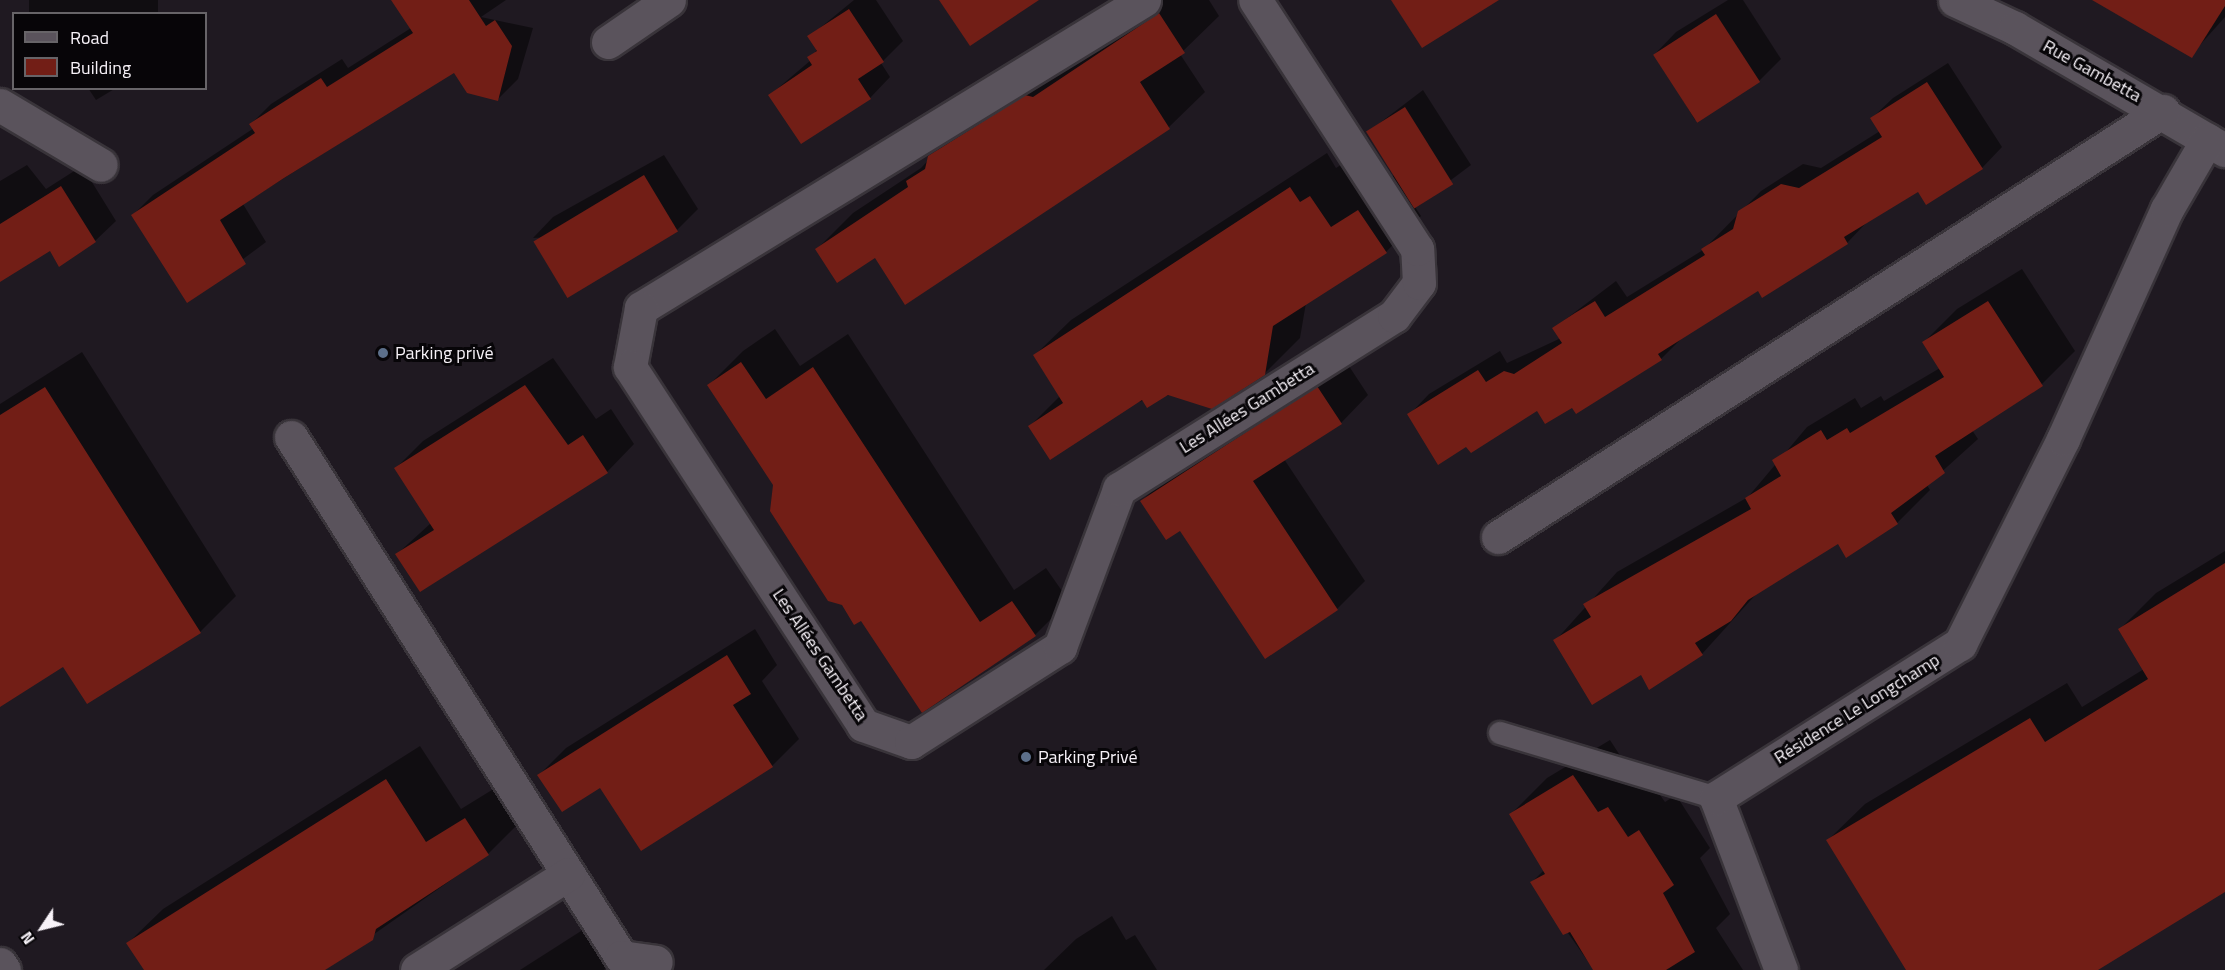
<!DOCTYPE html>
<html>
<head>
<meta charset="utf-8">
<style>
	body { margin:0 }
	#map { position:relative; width:2225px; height:970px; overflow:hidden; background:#1f1921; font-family:"Titillium Web",sans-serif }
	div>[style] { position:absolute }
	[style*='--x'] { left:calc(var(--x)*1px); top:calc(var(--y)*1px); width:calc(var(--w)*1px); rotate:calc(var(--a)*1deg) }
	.shadow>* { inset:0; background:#0007; transform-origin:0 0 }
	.building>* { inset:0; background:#721e16; transform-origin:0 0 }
	.roads { filter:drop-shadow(2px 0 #39343a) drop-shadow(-2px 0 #39343a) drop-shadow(0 2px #39343a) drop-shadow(0 -2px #39343a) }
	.service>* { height:22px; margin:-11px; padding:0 11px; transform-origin:11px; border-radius:11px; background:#5a535c }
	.minor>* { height:33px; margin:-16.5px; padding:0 16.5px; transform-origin:16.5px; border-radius:16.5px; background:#5a535c }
	.dots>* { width:16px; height:16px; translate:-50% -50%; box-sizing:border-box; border:3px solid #070508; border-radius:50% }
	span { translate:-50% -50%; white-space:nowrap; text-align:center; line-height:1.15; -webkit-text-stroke:6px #070508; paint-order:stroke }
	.street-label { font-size:18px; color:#f7f2f8 }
	.poi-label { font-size:18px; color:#f7f2f8 }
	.left { translate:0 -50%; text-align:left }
	.legend { position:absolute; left:12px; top:12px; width:195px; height:78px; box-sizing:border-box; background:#070508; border:2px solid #676468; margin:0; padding:8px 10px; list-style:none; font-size:18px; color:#f7f2f8 }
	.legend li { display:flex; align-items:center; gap:12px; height:30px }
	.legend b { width:30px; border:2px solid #676468 }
	.north { position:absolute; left:12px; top:898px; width:60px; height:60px; -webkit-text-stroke:4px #070508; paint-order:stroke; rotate:235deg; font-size:16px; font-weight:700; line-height:24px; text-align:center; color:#f7f2f8 }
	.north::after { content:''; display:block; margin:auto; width:21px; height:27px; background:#f7f2f8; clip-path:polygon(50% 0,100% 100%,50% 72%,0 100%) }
</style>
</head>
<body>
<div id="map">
	<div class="shadow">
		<div style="left:29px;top:0;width:129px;height:17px"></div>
		<div style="clip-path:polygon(408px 0,506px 0,481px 17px,533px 28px,518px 79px,498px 99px,454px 71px,243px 204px,266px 242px,187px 301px,133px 215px,153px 195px,254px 128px,251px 124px,271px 104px,342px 59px,348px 68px,411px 28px)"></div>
		<div style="clip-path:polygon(854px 0,876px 0,903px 41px,881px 63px,890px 77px,870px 98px,770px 95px,811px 60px,817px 49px,809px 37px)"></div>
		<div style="clip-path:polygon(1163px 0,1209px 0,1219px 16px,1180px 54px,1205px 92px,1169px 127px,876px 256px,817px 249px,853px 213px,921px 168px,965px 121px,1070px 62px)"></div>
		<div style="clip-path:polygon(1728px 0,1743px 0,1781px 59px,1759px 81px,1695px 120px,1655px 54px,1676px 32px)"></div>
		<div style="clip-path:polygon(2122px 0,2225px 0,2225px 17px,2191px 55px)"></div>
		<div style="clip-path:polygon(1948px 63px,2002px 147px,1982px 168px,1918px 190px,1867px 222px,1847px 243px,1759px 289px,1682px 338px,1661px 359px,1572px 406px,1537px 409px,1467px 445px,1409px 415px,1429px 394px,1500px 351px,1507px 363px,1561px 338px,1554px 328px,1616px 281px,1627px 297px,1703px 250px,1761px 191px,1803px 164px,1821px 168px,1880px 131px,1872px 118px,1893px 98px)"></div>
		<div style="clip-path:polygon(88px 88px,116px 88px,96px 100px)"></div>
		<div style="clip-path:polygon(1423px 90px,1471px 165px,1415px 207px,1421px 216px,1386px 252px,1306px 303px,1300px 338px,1264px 374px,1030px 426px,1061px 395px,1035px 355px,1071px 320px,1327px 153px,1336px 168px,1347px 161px,1367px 193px,1394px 175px,1368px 132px)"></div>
		<div style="clip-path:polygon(664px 155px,698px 209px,677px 230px,533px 238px,553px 217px)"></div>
		<div style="clip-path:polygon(27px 165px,46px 189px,82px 166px,116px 221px,95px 241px,50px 249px,0 279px,0 181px)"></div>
		<div style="clip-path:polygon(2022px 269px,2075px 351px,2042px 384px,1972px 430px,1978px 439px,1927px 485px,1930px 490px,1897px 523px,1846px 555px,1838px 542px,1759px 591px,1702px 654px,1642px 673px,1555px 641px,1617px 572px,1748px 497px,1807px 427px,1855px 398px,1861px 408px,1881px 396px,1884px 401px,1940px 368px,1924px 342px,1957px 309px)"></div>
		<div style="clip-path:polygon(775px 329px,800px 366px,848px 334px,1014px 590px,1046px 568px,1069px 601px,1035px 635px,922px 711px,709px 385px,743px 351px)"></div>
		<div style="clip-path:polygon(82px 352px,236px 596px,200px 632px,64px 665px,0 705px,0 404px)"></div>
		<div style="clip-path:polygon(553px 358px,596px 419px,611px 409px,634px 444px,607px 472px,420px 590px,397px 554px,431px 523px,396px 468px,423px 441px)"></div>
		<div style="clip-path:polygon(1345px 360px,1368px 395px,1341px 423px,1284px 459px,1365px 581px,1337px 609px,1265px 656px,1180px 529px,1142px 501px,1170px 473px)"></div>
		<div style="clip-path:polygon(2225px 551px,2225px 889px,2095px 970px,1907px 970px,1828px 840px,1865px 804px,2067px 683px,2082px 707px,2144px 669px,2119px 630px,2156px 593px)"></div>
		<div style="clip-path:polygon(755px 629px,777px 665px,762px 681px,799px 739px,772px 766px,601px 786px,539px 775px,566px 748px)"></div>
		<div style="clip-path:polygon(1610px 740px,1634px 777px,1644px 772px,1665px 802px,1676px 795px,1710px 848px,1700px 858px,1730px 914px,1716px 928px,1743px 970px,1594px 970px,1532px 882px,1544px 870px,1511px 814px,1547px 778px)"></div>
		<div style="clip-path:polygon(420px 746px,461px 809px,500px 785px,522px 820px,488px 854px,323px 970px,145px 970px,128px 943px,163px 909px)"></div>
		<div style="clip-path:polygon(1112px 916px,1126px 940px,1135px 935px,1157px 970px,1044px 970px,1076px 939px)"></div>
		<div style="clip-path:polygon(592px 924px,615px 959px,604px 970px,520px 970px)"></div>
	</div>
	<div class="building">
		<div style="clip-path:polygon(391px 0,469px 0,486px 26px,495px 20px,512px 46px,498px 101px,467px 93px,454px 73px,284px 178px,220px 220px,246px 264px,187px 303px,131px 215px,255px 133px,249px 124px,321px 78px,327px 87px,413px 33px)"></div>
		<div style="clip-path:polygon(939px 0,1039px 0,970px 46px)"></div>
		<div style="clip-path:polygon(1391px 0,1499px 0,1422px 48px)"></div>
		<div style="clip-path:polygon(2092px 0,2225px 0,2225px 6px,2192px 58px)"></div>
		<div style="clip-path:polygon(849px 9px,884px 62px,858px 79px,871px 99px,801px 144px,768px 95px,812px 65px,807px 57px,817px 51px,807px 36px)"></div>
		<div style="clip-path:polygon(1159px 13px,1185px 53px,1140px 82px,1170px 129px,905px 305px,875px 258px,837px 283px,815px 249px,908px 187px,906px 181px,925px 169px,928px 156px,1025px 95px,1033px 97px)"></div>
		<div style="left:1716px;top:14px;width:81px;height:75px;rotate:57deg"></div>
		<div style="clip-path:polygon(1927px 82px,1983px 169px,1926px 205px,1918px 192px,1844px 237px,1848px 244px,1762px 298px,1758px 291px,1658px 354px,1662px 360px,1576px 414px,1572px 408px,1545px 424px,1537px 411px,1471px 453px,1466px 447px,1438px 465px,1407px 414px,1478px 370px,1486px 382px,1504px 371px,1514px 374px,1562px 343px,1552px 328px,1575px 313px,1595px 301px,1605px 317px,1705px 255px,1701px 249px,1733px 229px,1738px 211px,1781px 184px,1799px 188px,1882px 137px,1870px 118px)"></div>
		<div style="left:1405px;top:107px;width:91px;height:46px;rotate:58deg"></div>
		<div style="left:644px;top:175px;width:66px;height:129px;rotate:59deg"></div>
		<div style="clip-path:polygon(61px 186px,96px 242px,59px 267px,50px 251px,0 282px,0 224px)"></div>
		<div style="clip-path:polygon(1290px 187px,1300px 202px,1310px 196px,1331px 227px,1358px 210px,1387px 253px,1273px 326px,1265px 375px,1212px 409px,1168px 395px,1147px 408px,1142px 400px,1050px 460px,1028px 426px,1063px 403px,1033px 355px)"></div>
		<div style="clip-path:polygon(1988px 301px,2043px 386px,1935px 456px,1945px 473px,1891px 513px,1898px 524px,1846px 558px,1838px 544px,1748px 600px,1731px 621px,1695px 643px,1703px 655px,1649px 690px,1641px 675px,1592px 705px,1553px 640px,1591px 617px,1583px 604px,1751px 509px,1745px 498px,1781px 476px,1772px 460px,1821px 430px,1827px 440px,1847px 428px,1850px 433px,1944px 377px,1922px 342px)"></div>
		<div style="clip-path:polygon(741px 362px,766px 399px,813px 367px,980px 622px,1012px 601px,1036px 636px,922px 713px,861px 621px,854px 625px,842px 605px,828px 601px,770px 511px,773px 485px,707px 385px)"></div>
		<div style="clip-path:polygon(525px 385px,568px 445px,583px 435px,608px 473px,420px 592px,395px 554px,434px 530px,394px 468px)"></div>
		<div style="clip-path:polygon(1317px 386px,1342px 424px,1253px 481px,1338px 610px,1265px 659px,1180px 531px,1166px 540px,1140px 501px)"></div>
		<div style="clip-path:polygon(45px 387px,201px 633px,87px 704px,63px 667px,0 707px,0 415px)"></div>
		<div style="clip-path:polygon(2225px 563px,2225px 892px,2098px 970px,1906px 970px,1826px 840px,2030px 718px,2045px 742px,2148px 679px,2118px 629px)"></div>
		<div style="clip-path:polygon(727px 655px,751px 694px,733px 705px,773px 767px,641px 851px,600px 788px,562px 812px,537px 775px)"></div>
		<div style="clip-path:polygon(1573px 775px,1598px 812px,1608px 807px,1628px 837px,1639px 830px,1674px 885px,1663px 893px,1695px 952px,1666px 970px,1593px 970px,1570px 932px,1563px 935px,1530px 882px,1545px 874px,1509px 814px)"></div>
		<div style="clip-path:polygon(386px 779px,426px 842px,465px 818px,489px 855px,376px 929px,373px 940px,325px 970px,144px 970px,126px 943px)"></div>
	</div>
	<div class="roads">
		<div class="service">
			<div style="--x:1500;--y:733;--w:226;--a:16.7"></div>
		</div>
		<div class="minor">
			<div style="--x:1144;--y:0;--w:590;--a:148.52"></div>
			<div style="--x:641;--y:308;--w:60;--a:100.6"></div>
			<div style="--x:630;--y:367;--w:427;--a:56.9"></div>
			<div style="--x:863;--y:725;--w:51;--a:19.5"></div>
			<div style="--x:911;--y:742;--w:177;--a:-32.5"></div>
			<div style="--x:1060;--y:647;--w:169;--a:-69.5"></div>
			<div style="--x:1119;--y:489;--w:325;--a:-32.2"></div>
			<div style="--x:1394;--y:316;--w:41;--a:-52.9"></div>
			<div style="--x:1419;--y:283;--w:34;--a:-93"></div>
			<div style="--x:1417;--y:249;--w:297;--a:-123"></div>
			<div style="--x:1955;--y:0;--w:66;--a:25"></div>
			<div style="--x:2015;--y:28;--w:243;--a:30.2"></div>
			<div style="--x:608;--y:42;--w:74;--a:-34.5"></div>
			<div style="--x:0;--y:105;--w:117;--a:30.7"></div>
			<div style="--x:291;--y:437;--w:616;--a:57.6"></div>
			<div style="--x:621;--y:957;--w:35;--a:8"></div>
			<div style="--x:1498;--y:537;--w:790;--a:-32.64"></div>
			<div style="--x:0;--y:964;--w:7;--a:56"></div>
			<div style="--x:417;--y:970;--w:179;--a:-32.4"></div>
			<div style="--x:1781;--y:970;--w:184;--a:-110.7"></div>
			<div style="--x:1716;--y:798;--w:289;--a:-32.3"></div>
			<div style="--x:1960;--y:644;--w:229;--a:-63.3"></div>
			<div style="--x:2063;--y:439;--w:252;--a:-65.7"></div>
			<div style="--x:2167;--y:209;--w:80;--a:-59.9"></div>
		</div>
	</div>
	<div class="dots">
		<div style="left:383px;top:353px;background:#5c6f8a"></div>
		<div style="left:1026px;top:757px;background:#5c6f8a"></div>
	</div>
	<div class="street-label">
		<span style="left:2092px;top:71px;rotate:29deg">Rue Gambetta</span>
		<span style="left:1247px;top:408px;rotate:-32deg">Les Allées Gambetta</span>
		<span style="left:820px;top:655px;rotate:56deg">Les Allées Gambetta</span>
		<span style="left:1857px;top:709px;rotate:-32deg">Résidence Le Longchamp</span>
	</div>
	<div class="poi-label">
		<span class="left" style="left:395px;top:353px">Parking privé</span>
		<span class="left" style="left:1038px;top:757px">Parking Privé</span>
	</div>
	<ul class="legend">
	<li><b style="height:8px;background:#5a535c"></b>Road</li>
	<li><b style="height:16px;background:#721e16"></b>Building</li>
	</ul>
	<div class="north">N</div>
</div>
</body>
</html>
